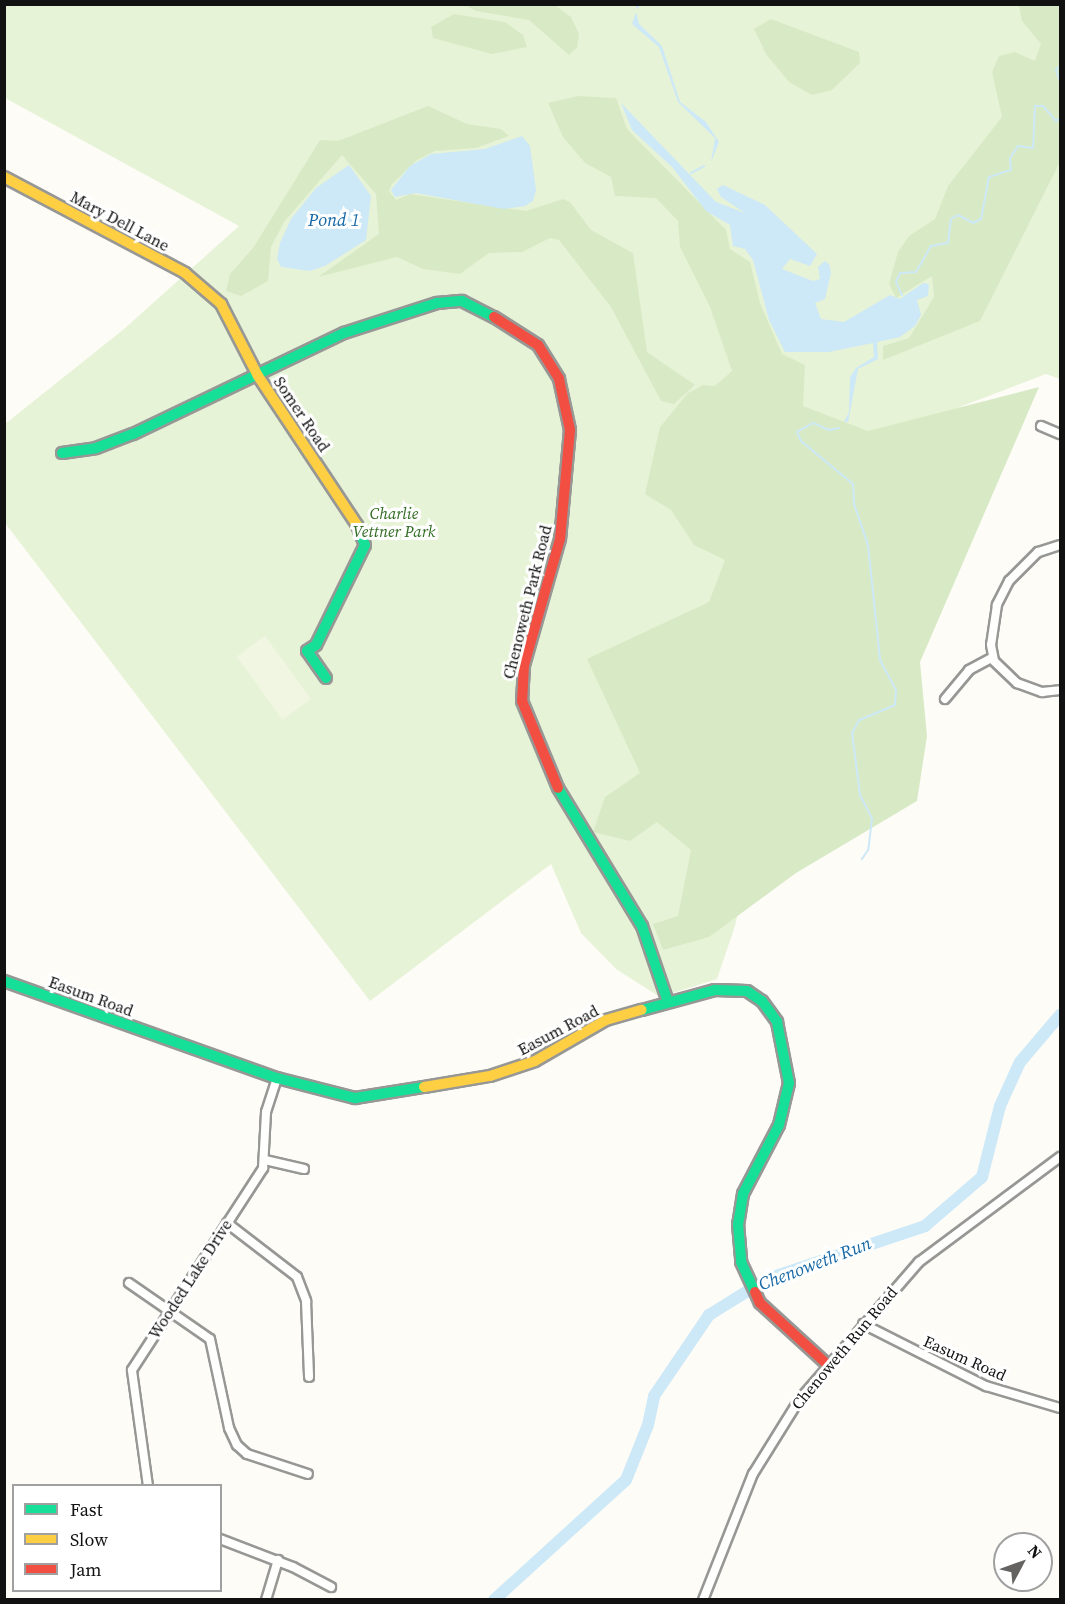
<!DOCTYPE html>
<html>
<head>
<meta charset="utf-8">
<style>
	body { margin:0 }
	#map { position:relative; width:1065px; height:1604px; overflow:hidden; background:#fdfcf7; font-family:"Source Serif 4",serif }
	div>[style] { position:absolute }
	[style*='--x'] { left:calc(var(--x)*1px); top:calc(var(--y)*1px); width:calc(var(--w)*1px); rotate:calc(var(--a)*1deg) }
	.green>* { inset:0; background:#e7f3d7 }
	.forest>* { inset:0; background:#d8eac5 }
	.pitch>* { inset:0; background:#f0f6e1; transform-origin:0 0 }
	.water>* { inset:0; background:#cde8f7 }
	.stream>* { height:2px; margin:-1px; padding:0 1px; transform-origin:1px; border-radius:1px; background:#cde8f7 }
	.river>* { height:12px; margin:-6px; padding:0 6px; transform-origin:6px; border-radius:6px; background:#cde8f7 }
	.roads { filter:drop-shadow(2px 0 #979795) drop-shadow(-2px 0 #979795) drop-shadow(0 2px #979795) drop-shadow(0 -2px #979795) }
	.street>* { height:8px; margin:-4px; padding:0 4px; transform-origin:4px; border-radius:4px; background:#fffffe }
	.fast>* { height:10px; margin:-5px; padding:0 5px; transform-origin:5px; border-radius:5px; background:#16e098 }
	.slow>* { height:10px; margin:-5px; padding:0 5px; transform-origin:5px; border-radius:5px; background:#ffcf43 }
	.jam>* { height:10px; margin:-5px; padding:0 5px; transform-origin:5px; border-radius:5px; background:#f24e42 }
	span { translate:-50% -50%; white-space:nowrap; text-align:center; line-height:1.15; -webkit-text-stroke:6px #fff; paint-order:stroke }
	.street-label { font-size:16px; color:#111 }
	.park-label { font-size:16px; color:#2f6b1f; font-style:italic }
	.water-label { font-size:18px; color:#1768a6; font-style:italic }
	.frame { position:absolute; inset:0; border:6px solid #111; pointer-events:none }
	.legend { position:absolute; left:12px; top:1484px; width:210px; height:108px; box-sizing:border-box; background:#fff; border:2px solid #a0a0a0; margin:0; padding:8px 10px; list-style:none; font-size:18px; color:#111 }
	.legend li { display:flex; align-items:center; gap:12px; height:30px }
	.legend b { width:30px; border:2px solid #a0a0a0 }
	.north { position:absolute; left:993px; top:1532px; width:60px; height:60px; box-sizing:border-box; background:#fff; border:2px solid #a0a0a0; border-radius:50%; rotate:49deg; font-size:16px; font-weight:700; line-height:24px; text-align:center; color:#111 }
	.north::after { content:''; display:block; margin:auto; width:21px; height:27px; background:#646362; clip-path:polygon(50% 0,100% 100%,50% 72%,0 100%) }
</style>
</head>
<body>
<div id="map">
	<div class="green">
		<div style="clip-path:polygon(5px 5px,1060px 5px,1060px 379px,1046px 374px,863px 444px,765px 789px,735px 926px,717px 979px,660px 997px,616px 969px,581px 933px,551px 864px,370px 1001px,5px 523px,5px 424px,124px 329px,239px 226px,5px 98px)"></div>
	</div>
	<div class="forest">
		<div style="clip-path:polygon(465px 5px,555px 5px,571px 17px,579px 34px,577px 48px,569px 55px,529px 20px,476px 11px)"></div>
		<div style="clip-path:polygon(1019px 5px,1060px 5px,1060px 162px,980px 321px,883px 360px,883px 346px,909px 338px,934px 297px,932px 276px,896px 298px,889px 284px,898px 252px,909px 236px,935px 219px,948px 186px,1002px 117px,992px 72px,999px 56px,1015px 52px,1035px 61px,1041px 44px,1022px 21px)"></div>
		<div style="clip-path:polygon(454px 14px,505px 22px,523px 35px,527px 47px,492px 54px,433px 38px,431px 27px)"></div>
		<div style="clip-path:polygon(771px 19px,859px 52px,860px 63px,832px 90px,812px 95px,789px 82px,766px 54px,754px 29px)"></div>
		<div style="clip-path:polygon(578px 96px,616px 98px,627px 129px,726px 230px,730px 249px,750px 262px,760px 303px,782px 354px,805px 365px,803px 406px,868px 431px,1039px 387px,920px 662px,927px 736px,917px 801px,796px 873px,709px 937px,663px 950px,653px 924px,678px 916px,691px 850px,657px 822px,630px 841px,593px 832px,605px 797px,640px 773px,587px 659px,709px 602px,725px 560px,694px 545px,671px 510px,645px 494px,660px 427px,688px 393px,703px 385px,715px 386px,732px 371px,710px 307px,680px 247px,678px 221px,656px 198px,615px 196px,611px 177px,585px 163px,563px 137px,548px 103px)"></div>
		<div style="clip-path:polygon(428px 106px,467px 124px,501px 129px,509px 136px,476px 148px,435px 151px,417px 160px,392px 184px,389px 191px,396px 200px,410px 194px,526px 211px,563px 199px,570px 202px,591px 230px,633px 253px,647px 352px,695px 385px,674px 404px,661px 401px,611px 307px,559px 240px,550px 238px,522px 252px,489px 253px,460px 274px,423px 269px,397px 257px,318px 277px,379px 234px,376px 194px,342px 155px,284px 222px,271px 247px,268px 281px,241px 296px,226px 291px,230px 274px,253px 248px,320px 140px,338px 141px)"></div>
	</div>
	<div class="pitch">
		<div style="left:265px;top:636px;width:78px;height:35px;rotate:54deg"></div>
	</div>
	<div class="water">
		<div style="clip-path:polygon(636px 12px,639px 24px,662px 46px,680px 102px,706px 122px,719px 142px,711px 162px,715px 138px,678px 102px,659px 47px,632px 24px)"></div>
		<div style="clip-path:polygon(621px 103px,716px 202px,745px 213px,721px 197px,717px 189px,723px 185px,765px 205px,817px 254px,810px 266px,790px 259px,782px 269px,813px 281px,820px 279px,818px 267px,825px 261px,829px 264px,831px 273px,825px 299px,815px 303px,821px 319px,844px 322px,890px 295px,900px 299px,923px 283px,929px 284px,928px 296px,917px 300px,921px 315px,915px 326px,900px 337px,877px 342px,878px 359px,858px 369px,848px 422px,844px 422px,849px 412px,850px 377px,856px 368px,874px 357px,873px 343px,829px 352px,785px 352px,769px 320px,753px 260px,745px 249px,733px 246px,730px 225px,706px 211px,672px 167px,632px 130px)"></div>
		<div style="clip-path:polygon(522px 136px,530px 146px,536px 190px,533px 201px,525px 206px,504px 209px,416px 193px,395px 197px,391px 190px,410px 166px,431px 154px,485px 149px)"></div>
		<div style="clip-path:polygon(349px 165px,371px 196px,366px 240px,325px 266px,310px 271px,281px 267px,277px 259px,280px 243px,291px 219px,316px 188px)"></div>
	</div>
	<div class="stream">
		<div style="--x:636;--y:4;--w:4;--a:63"></div>
		<div style="--x:1060;--y:66;--w:6;--a:135"></div>
		<div style="--x:1056;--y:70;--w:12;--a:70"></div>
		<div style="--x:1060;--y:89;--w:16;--a:90"></div>
		<div style="--x:691;--y:173;--w:15;--a:-28"></div>
		<div style="--x:902;--y:295;--w:14;--a:-115"></div>
		<div style="--x:896;--y:282;--w:10;--a:-66"></div>
		<div style="--x:900;--y:273;--w:16;--a:-4"></div>
		<div style="--x:916;--y:272;--w:30;--a:-60"></div>
		<div style="--x:931;--y:246;--w:17;--a:-10"></div>
		<div style="--x:948;--y:243;--w:24;--a:-83"></div>
		<div style="--x:951;--y:219;--w:8;--a:-30"></div>
		<div style="--x:958;--y:215;--w:17;--a:28"></div>
		<div style="--x:973;--y:223;--w:9;--a:-27"></div>
		<div style="--x:981;--y:219;--w:43;--a:-79.2"></div>
		<div style="--x:989;--y:177;--w:23;--a:-18"></div>
		<div style="--x:1011;--y:170;--w:12;--a:-95"></div>
		<div style="--x:1010;--y:158;--w:14;--a:-56"></div>
		<div style="--x:1018;--y:146;--w:15;--a:8"></div>
		<div style="--x:1033;--y:148;--w:42;--a:-87.3"></div>
		<div style="--x:1035;--y:106;--w:8;--a:0"></div>
		<div style="--x:1043;--y:106;--w:20;--a:49"></div>
		<div style="--x:1056;--y:121;--w:5;--a:-37"></div>
		<div style="--x:839;--y:428;--w:10;--a:169"></div>
		<div style="--x:829;--y:430;--w:17;--a:-156"></div>
		<div style="--x:813;--y:423;--w:18;--a:151"></div>
		<div style="--x:797;--y:432;--w:10;--a:66"></div>
		<div style="--x:801;--y:441;--w:67;--a:39.6"></div>
		<div style="--x:853;--y:484;--w:20;--a:87"></div>
		<div style="--x:854;--y:504;--w:43;--a:71.1"></div>
		<div style="--x:868;--y:545;--w:116;--a:84"></div>
		<div style="--x:880;--y:660;--w:34;--a:62"></div>
		<div style="--x:896;--y:690;--w:15;--a:94"></div>
		<div style="--x:895;--y:705;--w:39;--a:157"></div>
		<div style="--x:859;--y:720;--w:15;--a:118"></div>
		<div style="--x:852;--y:733;--w:63;--a:82.6"></div>
		<div style="--x:860;--y:795;--w:27;--a:63"></div>
		<div style="--x:872;--y:819;--w:31;--a:97"></div>
		<div style="--x:868;--y:850;--w:11;--a:124"></div>
	</div>
	<div class="river">
		<div style="--x:494;--y:1600;--w:178;--a:-42.3"></div>
		<div style="--x:626;--y:1480;--w:59;--a:-68.2"></div>
		<div style="--x:648;--y:1425;--w:30;--a:-78"></div>
		<div style="--x:654;--y:1396;--w:98;--a:-55.8"></div>
		<div style="--x:709;--y:1315;--w:68;--a:-31.8"></div>
		<div style="--x:767;--y:1279;--w:167;--a:-18.5"></div>
		<div style="--x:925;--y:1226;--w:75;--a:-40.7"></div>
		<div style="--x:982;--y:1177;--w:73;--a:-75.8"></div>
		<div style="--x:1000;--y:1106;--w:48;--a:-65.6"></div>
		<div style="--x:1020;--y:1062;--w:62;--a:-49.6"></div>
	</div>
	<div class="roads">
		<div class="street">
			<div style="--x:1041;--y:426;--w:21;--a:23"></div>
			<div style="--x:1060;--y:545;--w:23;--a:162"></div>
			<div style="--x:1038;--y:552;--w:41;--a:135"></div>
			<div style="--x:1009;--y:581;--w:27;--a:117"></div>
			<div style="--x:997;--y:605;--w:40;--a:98.5"></div>
			<div style="--x:991;--y:645;--w:16;--a:79"></div>
			<div style="--x:994;--y:661;--w:32;--a:44"></div>
			<div style="--x:1017;--y:683;--w:27;--a:20"></div>
			<div style="--x:1042;--y:692;--w:18;--a:-6"></div>
			<div style="--x:945;--y:699;--w:38;--a:-50"></div>
			<div style="--x:969;--y:670;--w:27;--a:-28"></div>
			<div style="--x:265;--y:1160;--w:40;--a:13"></div>
			<div style="--x:227;--y:1223;--w:88;--a:37.6"></div>
			<div style="--x:297;--y:1277;--w:26;--a:69"></div>
			<div style="--x:306;--y:1301;--w:76;--a:87.7"></div>
			<div style="--x:129;--y:1283;--w:98;--a:34.7"></div>
			<div style="--x:210;--y:1339;--w:91;--a:77.9"></div>
			<div style="--x:229;--y:1428;--w:19;--a:65"></div>
			<div style="--x:237;--y:1445;--w:13;--a:42"></div>
			<div style="--x:247;--y:1454;--w:64;--a:18.2"></div>
			<div style="--x:863;--y:1324;--w:138;--a:26.8"></div>
			<div style="--x:986;--y:1386;--w:77;--a:16.6"></div>
			<div style="--x:148;--y:1486;--w:117;--a:-97.9"></div>
			<div style="--x:132;--y:1370;--w:241;--a:-57"></div>
			<div style="--x:263;--y:1168;--w:56;--a:-86.9"></div>
			<div style="--x:266;--y:1112;--w:36;--a:-72"></div>
			<div style="--x:220;--y:1539;--w:78;--a:21"></div>
			<div style="--x:293;--y:1567;--w:43;--a:27.8"></div>
			<div style="--x:266;--y:1600;--w:42;--a:-73.3"></div>
			<div style="--x:703;--y:1600;--w:136;--a:-68.4"></div>
			<div style="--x:753;--y:1474;--w:87;--a:-58.1"></div>
			<div style="--x:799;--y:1400;--w:183;--a:-49"></div>
			<div style="--x:919;--y:1262;--w:176;--a:-36.7"></div>
		</div>
		<div class="fast">
			<div style="--x:62;--y:453;--w:34;--a:-8"></div>
			<div style="--x:96;--y:448;--w:40;--a:-21"></div>
			<div style="--x:133;--y:434;--w:234;--a:-25.6"></div>
			<div style="--x:344;--y:333;--w:98;--a:-17.9"></div>
			<div style="--x:437;--y:303;--w:25;--a:-5"></div>
			<div style="--x:462;--y:301;--w:36;--a:27"></div>
			<div style="--x:326;--y:678;--w:33;--a:-125"></div>
			<div style="--x:307;--y:651;--w:11;--a:-34"></div>
			<div style="--x:316;--y:645;--w:111;--a:-63.9"></div>
			<div style="--x:365;--y:545;--w:22;--a:-112"></div>
			<div style="--x:558;--y:788;--w:162;--a:58.7"></div>
			<div style="--x:642;--y:926;--w:80;--a:71.1"></div>
			<div style="--x:4;--y:981;--w:290;--a:19.6"></div>
			<div style="--x:277;--y:1078;--w:81;--a:14.4"></div>
			<div style="--x:355;--y:1098;--w:70;--a:-9.1"></div>
			<div style="--x:642;--y:1010;--w:76;--a:-15.3"></div>
			<div style="--x:715;--y:990;--w:32;--a:2"></div>
			<div style="--x:747;--y:991;--w:18;--a:34"></div>
			<div style="--x:762;--y:1001;--w:26;--a:54"></div>
			<div style="--x:777;--y:1022;--w:62;--a:78.9"></div>
			<div style="--x:789;--y:1083;--w:43;--a:103.4"></div>
			<div style="--x:779;--y:1125;--w:78;--a:117.6"></div>
			<div style="--x:743;--y:1194;--w:30;--a:99"></div>
			<div style="--x:738;--y:1224;--w:38;--a:85"></div>
			<div style="--x:741;--y:1262;--w:33;--a:65"></div>
		</div>
		<div class="slow">
			<div style="--x:4;--y:177;--w:205;--a:27.9"></div>
			<div style="--x:185;--y:273;--w:48;--a:40.7"></div>
			<div style="--x:221;--y:304;--w:81;--a:62.8"></div>
			<div style="--x:258;--y:376;--w:179;--a:56.4"></div>
			<div style="--x:424;--y:1087;--w:67;--a:-9.5"></div>
			<div style="--x:490;--y:1076;--w:47;--a:-18.4"></div>
			<div style="--x:535;--y:1061;--w:82;--a:-30"></div>
			<div style="--x:606;--y:1020;--w:37;--a:-16"></div>
		</div>
		<div class="jam">
			<div style="--x:494;--y:317;--w:52;--a:32.5"></div>
			<div style="--x:538;--y:345;--w:40;--a:58"></div>
			<div style="--x:559;--y:379;--w:52;--a:77.8"></div>
			<div style="--x:570;--y:430;--w:109;--a:95.2"></div>
			<div style="--x:560;--y:539;--w:131;--a:105.9"></div>
			<div style="--x:524;--y:665;--w:36;--a:93"></div>
			<div style="--x:522;--y:701;--w:94;--a:67.5"></div>
			<div style="--x:755;--y:1292;--w:12;--a:66"></div>
			<div style="--x:760;--y:1303;--w:92;--a:42.4"></div>
		</div>
	</div>
	<div class="street-label">
		<span style="left:120px;top:221px;rotate:28deg">Mary Dell Lane</span>
		<span style="left:302px;top:414px;rotate:56deg">Somer Road</span>
		<span style="left:527px;top:602px;rotate:-76deg">Chenoweth Park Road</span>
		<span style="left:91px;top:996px;rotate:20deg">Easum Road</span>
		<span style="left:558px;top:1030px;rotate:-28deg">Easum Road</span>
		<span style="left:190px;top:1279px;rotate:-57deg">Wooded Lake Drive</span>
		<span style="left:844px;top:1348px;rotate:-50deg">Chenoweth Run Road</span>
		<span style="left:965px;top:1358px;rotate:24deg">Easum Road</span>
	</div>
	<div class="park-label">
		<span style="left:394px;top:522px">Charlie<br>Vettner Park</span>
	</div>
	<div class="water-label">
		<span style="left:334px;top:220px">Pond 1</span>
		<span style="left:815px;top:1264px;rotate:-21deg">Chenoweth Run</span>
	</div>
	<div class="frame"></div>
	<ul class="legend">
	<li><b style="height:8px;background:#16e098"></b>Fast</li>
	<li><b style="height:8px;background:#ffcf43"></b>Slow</li>
	<li><b style="height:8px;background:#f24e42"></b>Jam</li>
	</ul>
	<div class="north">N</div>
</div>
</body>
</html>
